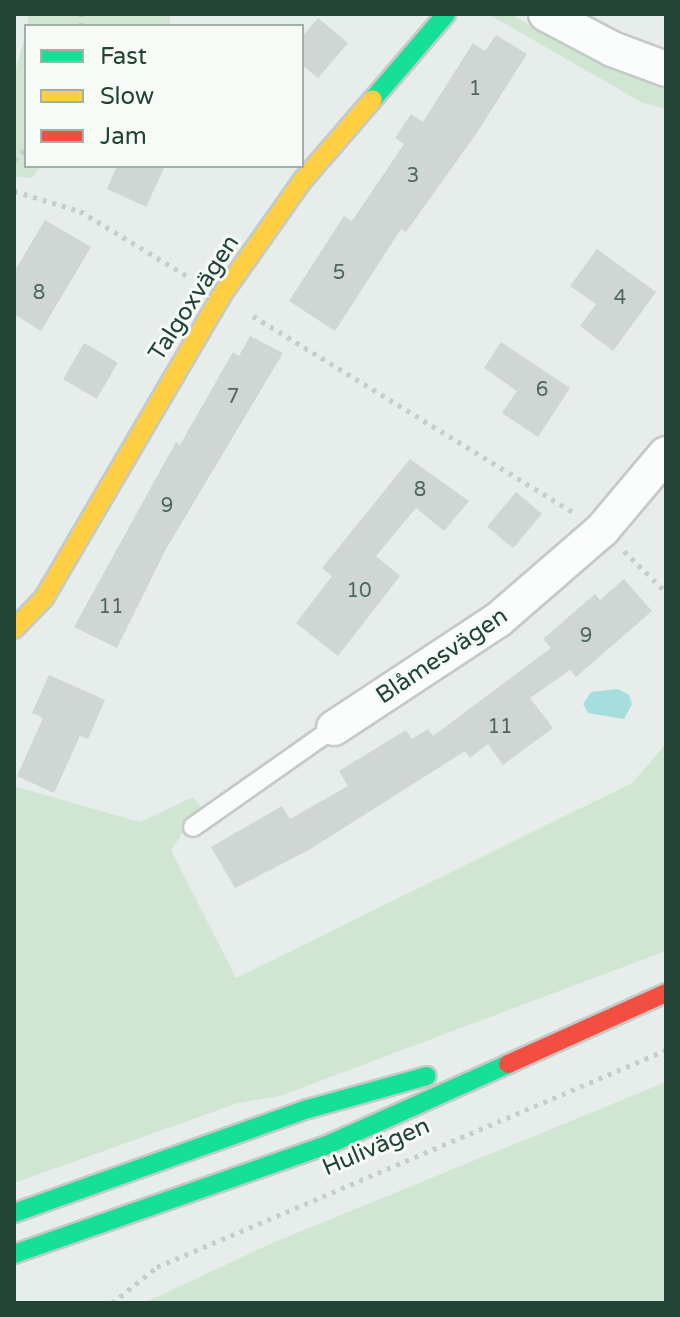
<!DOCTYPE html>
<html>
<head>
<meta charset="utf-8">
<style>
	body { margin:0 }
	#map { position:relative; width:680px; height:1317px; overflow:hidden; background:#e7edea; font-family:"Varela Round",sans-serif }
	div>[style] { position:absolute }
	[style*='--x'] { left:calc(var(--x)*1px); top:calc(var(--y)*1px); width:calc(var(--w)*1px); rotate:calc(var(--a)*1deg) }
	.green>* { inset:0; background:#d0e6d3; transform-origin:0 0 }
	.water>* { inset:0; background:#a6dedd }
	.building>* { inset:0; background:#cfd6d3; transform-origin:0 0 }
	.path>* { height:5px; margin-top:-2.5px; transform-origin:0; background:repeating-linear-gradient(90deg,#c6ceca 0 4px,transparent 0 10px) }
	.roads { filter:drop-shadow(2px 0 #c4cac7) drop-shadow(-2px 0 #c4cac7) drop-shadow(0 2px #c4cac7) drop-shadow(0 -2px #c4cac7) }
	.lane>* { height:18px; margin:-9px; padding:0 9px; transform-origin:9px; border-radius:9px; background:#fbfcfc }
	.street>* { height:34px; margin:-17px; padding:0 17px; transform-origin:17px; border-radius:17px; background:#fbfcfc }
	.fast>* { height:18px; margin:-9px; padding:0 9px; transform-origin:9px; border-radius:9px; background:#16e098 }
	.slow>* { height:18px; margin:-9px; padding:0 9px; transform-origin:9px; border-radius:9px; background:#ffcf43 }
	.jam>* { height:18px; margin:-9px; padding:0 9px; transform-origin:9px; border-radius:9px; background:#f24e42 }
	span { translate:-50% -50%; white-space:nowrap; text-align:center; line-height:1.15; -webkit-text-stroke:6px #f6fbf8; paint-order:stroke }
	.number-label { font-size:20px; color:#4e685d }
	.number-label span { -webkit-text-stroke-width:0 }
	.street-label { font-size:24px; color:#224335 }
	.frame { position:absolute; inset:0; border:16px solid #224335; pointer-events:none }
	.legend { position:absolute; left:24px; top:24px; width:280px; height:144px; box-sizing:border-box; background:#f6fbf8; border:2px solid #a1b1aa; margin:0; padding:10px 14px; list-style:none; font-size:24px; color:#224335 }
	.legend li { display:flex; align-items:center; gap:16px; height:40px }
	.legend b { width:40px; border:2px solid #a1b1aa }
</style>
</head>
<body>
<div id="map">
	<div class="green">
		<div style="left:28px;top:14px;width:142px;height:12px"></div>
		<div style="clip-path:polygon(488px 14px,514px 16px,575px 51px,666px 87px,666px 109px,643px 103px)"></div>
		<div style="clip-path:polygon(26px 34px,26px 166px,41px 166px,32px 178px,14px 176px,14px 75px)"></div>
		<div style="clip-path:polygon(666px 744px,666px 951px,280px 1096px,238px 1103px,14px 1183px,14px 786px,140px 822px,193px 797px,201px 806px,171px 850px,236px 978px,632px 783px)"></div>
		<div style="clip-path:polygon(666px 1082px,666px 1303px,144px 1303px,270px 1244px)"></div>
	</div>
	<div class="water">
		<div style="clip-path:polygon(618px 689px,629px 695px,632px 704px,624px 719px,588px 713px,583px 704px,591px 692px)"></div>
	</div>
	<div class="building">
		<div style="clip-path:polygon(318px 18px,348px 43px,318px 78px,302px 65px,302px 37px)"></div>
		<div style="clip-path:polygon(496px 35px,527px 54px,476px 134px,406px 232px,401px 229px,335px 331px,289px 301px,344px 216px,352px 221px,404px 144px,395px 138px,411px 114px,423px 122px,473px 43px,485px 51px)"></div>
		<div style="clip-path:polygon(117px 166px,165px 166px,146px 207px,107px 189px)"></div>
		<div style="clip-path:polygon(45px 220px,91px 247px,41px 331px,14px 314px,14px 272px)"></div>
		<div style="clip-path:polygon(597px 249px,656px 292px,613px 351px,580px 326px,596px 304px,570px 286px)"></div>
		<div style="clip-path:polygon(250px 336px,283px 353px,166px 549px,117px 648px,74px 627px,176px 442px,180px 445px,233px 352px,239px 356px)"></div>
		<div style="clip-path:polygon(501px 342px,570px 388px,538px 437px,502px 413px,517px 391px,484px 368px)"></div>
		<div style="left:84px;top:343px;width:39px;height:42px;rotate:30deg"></div>
		<div style="clip-path:polygon(410px 459px,469px 501px,444px 531px,416px 508px,376px 556px,400px 576px,338px 656px,296px 623px,332px 576px,322px 568px)"></div>
		<div style="left:516px;top:492px;width:34px;height:45px;rotate:40deg"></div>
		<div style="clip-path:polygon(624px 579px,652px 611px,576px 677px,570px 670px,530px 698px,553px 728px,503px 765px,488px 744px,470px 758px,465px 751px,309px 850px,235px 888px,211px 847px,282px 806px,290px 819px,348px 786px,339px 771px,406px 730px,412px 739px,428px 729px,433px 736px,551px 648px,543px 639px,595px 594px,600px 600px)"></div>
		<div style="clip-path:polygon(49px 675px,105px 700px,88px 739px,80px 736px,54px 793px,17px 776px,43px 718px,32px 713px)"></div>
	</div>
	<div class="path">
		<div style="--x:81;--y:26;--w:12;--a:-90"></div>
		<div style="--x:14;--y:160;--w:16;--a:-43"></div>
		<div style="--x:14;--y:191;--w:69;--a:16.9"></div>
		<div style="--x:80;--y:211;--w:127;--a:31.2"></div>
		<div style="--x:253;--y:316;--w:377;--a:31.5"></div>
		<div style="--x:624;--y:551;--w:59;--a:44.3"></div>
		<div style="--x:112;--y:1303;--w:58;--a:-38.7"></div>
		<div style="--x:157;--y:1267;--w:553;--a:-23.09"></div>
	</div>
	<div class="roads">
		<div class="lane">
			<div style="--x:193;--y:827;--w:172;--a:-35.1"></div>
		</div>
		<div class="street">
			<div style="--x:546;--y:14;--w:75;--a:27.9"></div>
			<div style="--x:612;--y:49;--w:58;--a:20.3"></div>
			<div style="--x:334;--y:728;--w:196;--a:-33.4"></div>
			<div style="--x:498;--y:620;--w:138;--a:-40.9"></div>
			<div style="--x:602;--y:530;--w:99;--a:-49.9"></div>
		</div>
		<div class="fast">
			<div style="--x:373;--y:99;--w:112;--a:-49.3"></div>
			<div style="--x:14;--y:1213;--w:312;--a:-19.5"></div>
			<div style="--x:308;--y:1109;--w:123;--a:-15.5"></div>
			<div style="--x:14;--y:1254;--w:329;--a:-19.2"></div>
			<div style="--x:325;--y:1146;--w:201;--a:-24.1"></div>
		</div>
		<div class="slow">
			<div style="--x:14;--y:629;--w:43;--a:-45.9"></div>
			<div style="--x:44;--y:598;--w:350;--a:-59.6"></div>
			<div style="--x:221;--y:296;--w:141;--a:-54.8"></div>
			<div style="--x:302;--y:181;--w:108;--a:-49.1"></div>
		</div>
		<div class="jam">
			<div style="--x:508;--y:1064;--w:173;--a:-24.2"></div>
		</div>
	</div>
	<div class="number-label">
		<span style="left:475px;top:89px">1</span>
		<span style="left:413px;top:176px">3</span>
		<span style="left:339px;top:273px">5</span>
		<span style="left:39px;top:293px">8</span>
		<span style="left:620px;top:298px">4</span>
		<span style="left:542px;top:390px">6</span>
		<span style="left:233px;top:397px">7</span>
		<span style="left:420px;top:490px">8</span>
		<span style="left:167px;top:506px">9</span>
		<span style="left:359px;top:591px">10</span>
		<span style="left:111px;top:607px">11</span>
		<span style="left:586px;top:636px">9</span>
		<span style="left:500px;top:727px">11</span>
	</div>
	<div class="street-label">
		<span style="left:194px;top:298px;rotate:-57deg">Talgoxvägen</span>
		<span style="left:442px;top:656px;rotate:-34deg">Blåmesvägen</span>
		<span style="left:376px;top:1147px;rotate:-23deg">Hulivägen</span>
	</div>
	<div class="frame"></div>
	<ul class="legend">
	<li><b style="height:10px;background:#16e098"></b>Fast</li>
	<li><b style="height:10px;background:#ffcf43"></b>Slow</li>
	<li><b style="height:10px;background:#f24e42"></b>Jam</li>
	</ul>
</div>
</body>
</html>
